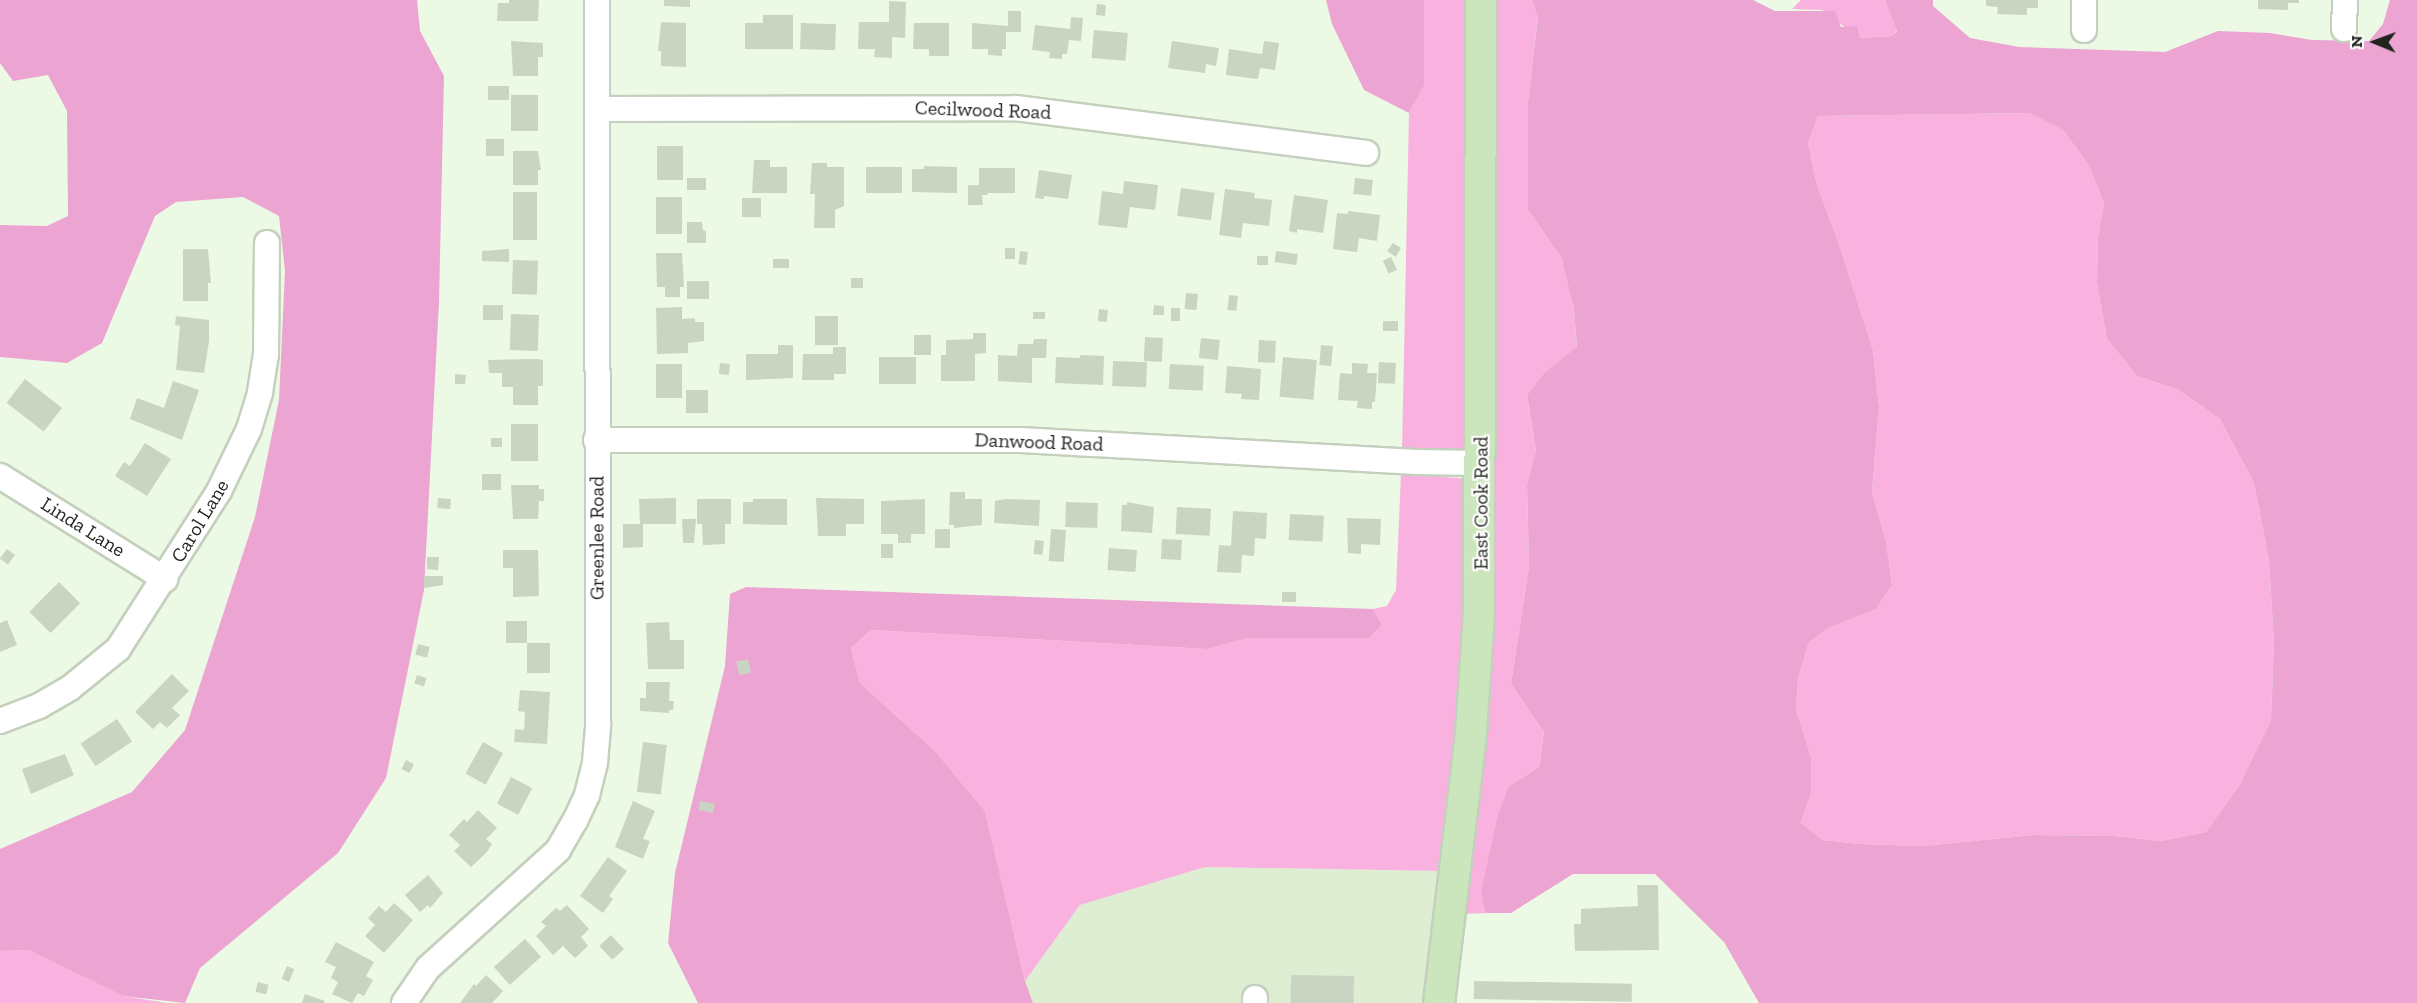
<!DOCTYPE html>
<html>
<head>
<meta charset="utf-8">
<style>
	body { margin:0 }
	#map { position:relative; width:2417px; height:1003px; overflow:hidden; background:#ecf9e5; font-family:"Zilla Slab",serif }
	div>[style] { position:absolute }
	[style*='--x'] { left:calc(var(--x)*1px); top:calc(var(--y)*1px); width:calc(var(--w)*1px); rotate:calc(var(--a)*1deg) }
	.built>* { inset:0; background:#ddeed3 }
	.green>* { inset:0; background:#f9b2df }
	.forest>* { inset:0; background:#eca4d2 }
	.building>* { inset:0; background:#c9d5c2; transform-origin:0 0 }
	.roads { filter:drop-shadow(2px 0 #c4d0bd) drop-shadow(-2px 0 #c4d0bd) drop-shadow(0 2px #c4d0bd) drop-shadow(0 -2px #c4d0bd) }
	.minor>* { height:24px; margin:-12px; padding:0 12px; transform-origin:12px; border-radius:12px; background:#fff }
	.major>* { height:30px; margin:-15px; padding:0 15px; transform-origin:15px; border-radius:15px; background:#cbe5bc }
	span { translate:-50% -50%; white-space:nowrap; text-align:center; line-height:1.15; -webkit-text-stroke:4.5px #fff; paint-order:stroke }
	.street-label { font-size:20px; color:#1f241d }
	.north { position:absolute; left:2345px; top:12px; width:60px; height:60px; -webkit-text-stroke:4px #fff; paint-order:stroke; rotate:271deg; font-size:16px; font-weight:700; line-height:24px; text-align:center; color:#1f241d }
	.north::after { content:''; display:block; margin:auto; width:21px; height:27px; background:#1f241d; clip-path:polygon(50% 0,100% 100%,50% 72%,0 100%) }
</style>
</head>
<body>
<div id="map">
	<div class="built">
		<div style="clip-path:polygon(1205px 867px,1441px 871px,1422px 1003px,1033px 1003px,1025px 981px,1080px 905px)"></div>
	</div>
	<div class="green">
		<div style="clip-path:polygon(1424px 0,1469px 0,1471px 452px,1402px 450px,1409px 113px,1424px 86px)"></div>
		<div style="clip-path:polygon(1494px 0,1532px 0,1538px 16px,1528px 101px,1528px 210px,1561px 257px,1574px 310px,1577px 348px,1544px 373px,1527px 395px,1536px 450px,1527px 484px,1529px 566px,1511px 684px,1544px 732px,1539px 767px,1509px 786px,1481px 892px,1485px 913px,1462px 914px,1494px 573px)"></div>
		<div style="clip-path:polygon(1801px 0,1885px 0,1897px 30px,1892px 36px,1859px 38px,1822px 10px,1792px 9px)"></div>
		<div style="clip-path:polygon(2029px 113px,2063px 130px,2088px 164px,2104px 203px,2098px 238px,2097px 284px,2107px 339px,2137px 376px,2179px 390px,2220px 419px,2254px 483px,2269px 560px,2274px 643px,2271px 720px,2240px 784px,2206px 832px,2161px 841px,2114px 836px,2034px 835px,1923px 846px,1860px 844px,1823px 840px,1799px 823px,1811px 793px,1811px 757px,1796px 709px,1798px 679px,1809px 642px,1829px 628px,1876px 609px,1892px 585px,1886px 541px,1872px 492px,1879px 407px,1873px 350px,1839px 244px,1817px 185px,1808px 143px,1818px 116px)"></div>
		<div style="clip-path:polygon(1401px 474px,1472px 479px,1465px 667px,1441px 871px,1205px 867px,1080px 905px,1025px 981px,985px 811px,935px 751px,860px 683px,851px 648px,871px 630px,1207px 649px,1249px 638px,1369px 638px,1382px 625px,1373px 609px,1387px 606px,1396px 590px)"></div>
		<div style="clip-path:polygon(28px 950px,123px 996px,167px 1003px,0 1003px,0 951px)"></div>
	</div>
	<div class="forest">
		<div style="clip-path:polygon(0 0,417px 0,420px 31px,444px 76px,439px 302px,424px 590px,386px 778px,338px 853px,200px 968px,185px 1003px,123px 996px,28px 950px,0 951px,0 849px,132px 792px,185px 730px,255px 517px,279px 400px,285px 271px,279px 216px,243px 197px,176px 202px,155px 216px,102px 343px,67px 363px,0 357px,0 225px,47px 226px,68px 216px,67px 111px,48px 75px,13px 81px,0 63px)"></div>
		<div style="clip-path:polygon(1326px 0,1424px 0,1424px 86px,1409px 113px,1364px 90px,1332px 24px)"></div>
		<div style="clip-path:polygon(evenodd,1532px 0,1753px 0,1775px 11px,1835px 11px,1841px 27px,1857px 26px,1860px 38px,1892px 36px,1897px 31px,1885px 0,1933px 0,1933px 6px,1970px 38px,2019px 47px,2165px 52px,2218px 31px,2270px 33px,2312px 40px,2369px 41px,2383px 24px,2390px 0,2417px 0,2417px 1003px,1759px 1003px,1724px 942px,1655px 874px,1573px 874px,1511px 913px,1485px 913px,1481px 892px,1498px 815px,1509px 786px,1539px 767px,1544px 732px,1511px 684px,1529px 566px,1527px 484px,1536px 450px,1527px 395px,1544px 373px,1577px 347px,1574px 310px,1561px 257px,1528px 210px,1528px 101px,1538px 17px,1532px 0,2029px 113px,2063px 130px,2088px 164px,2104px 203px,2098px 238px,2097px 284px,2107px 339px,2137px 376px,2179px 390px,2220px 419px,2254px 483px,2269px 560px,2274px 643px,2271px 720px,2240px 784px,2206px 832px,2161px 841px,2114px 836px,2034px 835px,1923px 846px,1860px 844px,1823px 840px,1800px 823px,1811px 793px,1811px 757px,1796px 709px,1798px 679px,1809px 642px,1829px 628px,1876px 609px,1892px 585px,1886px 541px,1872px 492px,1879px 407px,1873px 350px,1839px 244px,1817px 185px,1808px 143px,1818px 116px,2029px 113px)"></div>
		<div style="clip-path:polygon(746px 587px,1373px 609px,1382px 625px,1369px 638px,1249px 638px,1207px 649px,871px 630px,851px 648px,860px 683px,935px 751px,985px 811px,1025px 981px,1033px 1003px,698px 1003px,668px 943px,675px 873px,725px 666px,730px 594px)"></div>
	</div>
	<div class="building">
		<div style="clip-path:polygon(509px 0,539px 0,538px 21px,497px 21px,498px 3px,509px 3px)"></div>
		<div style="clip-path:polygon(664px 0,690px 0,690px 7px,664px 6px)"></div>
		<div style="clip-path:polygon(1986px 0,2038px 0,2038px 8px,2027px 8px,2027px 15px,1997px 14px,1998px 7px,1986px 6px)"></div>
		<div style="clip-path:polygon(2258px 0,2299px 0,2299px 3px,2288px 3px,2288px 10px,2258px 9px)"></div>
		<div style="clip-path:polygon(889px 1px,906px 2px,905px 38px,892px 37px,892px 58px,874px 57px,875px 49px,858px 49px,859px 22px,889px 22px)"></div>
		<div style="left:1097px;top:4px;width:9px;height:11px;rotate:6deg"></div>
		<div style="clip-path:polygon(1008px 11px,1021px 11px,1021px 32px,1006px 32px,1006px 49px,1002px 49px,1002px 56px,988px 55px,988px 49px,972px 49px,972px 23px,1008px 26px)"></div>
		<div style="clip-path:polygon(763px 15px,793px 15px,793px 49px,745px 49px,745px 23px,763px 23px)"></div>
		<div style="clip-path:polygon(1071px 17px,1083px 18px,1081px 41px,1069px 40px,1067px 54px,1062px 54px,1062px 59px,1049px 58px,1050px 52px,1032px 50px,1035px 25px,1070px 29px)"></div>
		<div style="clip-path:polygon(661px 22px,686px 23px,686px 67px,661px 66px,661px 51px,658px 51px)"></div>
		<div style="left:801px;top:23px;width:35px;height:26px;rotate:2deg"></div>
		<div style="clip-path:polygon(914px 23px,949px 23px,949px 56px,929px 56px,929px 49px,913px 49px)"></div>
		<div style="left:1094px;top:30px;width:34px;height:28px;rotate:5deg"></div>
		<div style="clip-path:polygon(511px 41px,543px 43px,543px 57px,538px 57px,538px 76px,513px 76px)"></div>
		<div style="clip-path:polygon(1172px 41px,1219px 48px,1216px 66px,1206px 64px,1205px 73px,1168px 68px)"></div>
		<div style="clip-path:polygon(1264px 41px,1279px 43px,1275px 70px,1260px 68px,1258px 79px,1226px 75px,1229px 49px,1262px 54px)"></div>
		<div style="left:488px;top:86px;width:21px;height:14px"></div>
		<div style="left:511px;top:95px;width:27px;height:36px"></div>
		<div style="left:486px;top:139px;width:18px;height:17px"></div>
		<div style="left:657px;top:146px;width:26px;height:34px"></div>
		<div style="clip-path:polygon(513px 151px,538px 151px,541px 170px,538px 170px,538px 185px,513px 185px)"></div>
		<div style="clip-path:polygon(754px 160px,770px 160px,770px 167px,787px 167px,787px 193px,752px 193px)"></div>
		<div style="clip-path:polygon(812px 163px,827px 163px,827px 167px,844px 167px,844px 206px,835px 210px,835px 228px,814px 228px,815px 194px,810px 194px)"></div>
		<div style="clip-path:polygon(924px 166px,957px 167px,957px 193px,912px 192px,912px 169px,924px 169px)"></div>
		<div style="left:866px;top:167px;width:36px;height:26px"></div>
		<div style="clip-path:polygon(979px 168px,1015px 168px,1015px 193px,987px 193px,988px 195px,982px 195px,983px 205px,968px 205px,968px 185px,979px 185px)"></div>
		<div style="clip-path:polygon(1039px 170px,1072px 175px,1068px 199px,1044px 196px,1044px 199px,1035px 198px)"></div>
		<div style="left:687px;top:178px;width:19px;height:12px"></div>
		<div style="left:1355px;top:178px;width:18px;height:16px;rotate:6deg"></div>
		<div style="clip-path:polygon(1124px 181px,1158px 185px,1155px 210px,1130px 207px,1127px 228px,1098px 225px,1102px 191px,1123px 194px)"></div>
		<div style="left:1181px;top:188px;width:34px;height:28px;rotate:8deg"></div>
		<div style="clip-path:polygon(1225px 189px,1255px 193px,1254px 198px,1272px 200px,1269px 226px,1243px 223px,1241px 238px,1219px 235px)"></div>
		<div style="left:513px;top:192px;width:24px;height:48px"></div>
		<div style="clip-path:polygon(1294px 195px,1328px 200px,1323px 233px,1297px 229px,1297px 233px,1289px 231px)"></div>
		<div style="left:656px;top:197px;width:26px;height:37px"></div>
		<div style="left:742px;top:198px;width:19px;height:19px"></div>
		<div style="clip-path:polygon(1348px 211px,1380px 215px,1377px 241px,1359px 238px,1357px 252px,1333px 249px,1337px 213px,1348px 214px)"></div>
		<div style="clip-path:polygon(687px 222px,702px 222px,703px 230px,706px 231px,706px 243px,687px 243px)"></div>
		<div style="clip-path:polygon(1393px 243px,1401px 248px,1396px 257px,1387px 251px)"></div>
		<div style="left:1005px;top:248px;width:10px;height:11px"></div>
		<div style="clip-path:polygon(183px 249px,208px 249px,211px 283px,208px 283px,208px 301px,183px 301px)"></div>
		<div style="clip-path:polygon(509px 249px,509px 262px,482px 261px,482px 251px)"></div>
		<div style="left:1020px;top:251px;width:8px;height:13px;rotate:7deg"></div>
		<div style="left:1276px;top:251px;width:22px;height:11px;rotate:8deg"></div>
		<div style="clip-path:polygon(656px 253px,682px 253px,684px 287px,680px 287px,680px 297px,665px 297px,665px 287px,657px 287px)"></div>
		<div style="left:1257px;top:256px;width:11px;height:9px"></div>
		<div style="left:1391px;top:257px;width:14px;height:9px;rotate:65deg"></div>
		<div style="left:773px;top:259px;width:16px;height:9px"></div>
		<div style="left:513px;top:260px;width:25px;height:34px;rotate:2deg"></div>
		<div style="left:851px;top:278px;width:12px;height:10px"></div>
		<div style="left:687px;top:281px;width:22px;height:18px"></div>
		<div style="left:1186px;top:293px;width:12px;height:16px;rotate:5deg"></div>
		<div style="left:1229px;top:295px;width:9px;height:15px;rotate:6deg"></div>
		<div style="left:483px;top:305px;width:20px;height:15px"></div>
		<div style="clip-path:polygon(1154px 305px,1164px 306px,1164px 315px,1153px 315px)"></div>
		<div style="clip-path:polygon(682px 307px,682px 319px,695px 318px,695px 322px,704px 322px,704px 341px,688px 343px,688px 353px,657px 354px,656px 308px)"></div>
		<div style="left:1171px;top:308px;width:9px;height:13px"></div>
		<div style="left:1099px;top:309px;width:9px;height:12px;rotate:6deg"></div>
		<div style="left:1033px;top:312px;width:12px;height:7px"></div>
		<div style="left:511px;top:314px;width:28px;height:36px;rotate:2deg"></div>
		<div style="clip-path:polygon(176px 316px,209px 320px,209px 341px,204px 373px,176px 370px,180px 326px,175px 325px)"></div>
		<div style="left:815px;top:316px;width:23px;height:29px"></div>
		<div style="left:1383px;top:321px;width:15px;height:10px"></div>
		<div style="clip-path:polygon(973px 333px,986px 333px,986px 353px,975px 354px,975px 381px,941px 381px,941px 355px,946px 355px,946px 340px,973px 339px)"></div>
		<div style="left:931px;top:335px;width:20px;height:17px;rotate:90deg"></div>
		<div style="left:1145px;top:337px;width:18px;height:24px;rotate:3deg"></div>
		<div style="left:1201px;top:338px;width:19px;height:20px;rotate:6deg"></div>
		<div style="clip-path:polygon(1034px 339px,1047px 339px,1046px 358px,1032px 358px,1032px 383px,998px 381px,998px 355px,1017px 356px,1018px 344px,1033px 344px)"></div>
		<div style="left:1259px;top:340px;width:17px;height:22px;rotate:3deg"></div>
		<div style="clip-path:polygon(778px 345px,793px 345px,793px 378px,746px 380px,746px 354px,778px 354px)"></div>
		<div style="left:1321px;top:345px;width:12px;height:20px;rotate:5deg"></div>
		<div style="clip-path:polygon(833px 347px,846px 347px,846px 374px,834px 374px,834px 380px,802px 380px,803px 354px,833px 354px)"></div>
		<div style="clip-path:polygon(1080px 355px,1104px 356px,1103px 385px,1055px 383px,1056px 357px,1080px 358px)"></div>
		<div style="left:879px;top:357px;width:37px;height:27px"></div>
		<div style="left:1283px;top:357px;width:34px;height:40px;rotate:5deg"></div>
		<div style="clip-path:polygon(537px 359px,543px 360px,543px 386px,538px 386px,538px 405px,513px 405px,513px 387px,502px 387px,502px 373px,489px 373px,488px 360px)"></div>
		<div style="left:1113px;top:361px;width:34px;height:25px;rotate:2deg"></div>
		<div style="left:1379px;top:362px;width:17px;height:21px;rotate:3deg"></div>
		<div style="left:720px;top:363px;width:10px;height:11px;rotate:6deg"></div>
		<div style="clip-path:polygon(1352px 363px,1368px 364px,1367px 373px,1377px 373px,1375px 402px,1372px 402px,1372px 409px,1357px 408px,1358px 401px,1338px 400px,1340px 373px,1352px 374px)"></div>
		<div style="left:656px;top:364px;width:26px;height:34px"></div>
		<div style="left:1170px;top:364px;width:34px;height:25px;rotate:3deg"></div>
		<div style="clip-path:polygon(1227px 366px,1261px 369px,1259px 400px,1241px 399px,1242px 394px,1225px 393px)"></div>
		<div style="clip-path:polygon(455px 374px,466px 375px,465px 384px,455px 384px)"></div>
		<div style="left:25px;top:379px;width:47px;height:30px;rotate:38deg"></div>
		<div style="clip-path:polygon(173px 381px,199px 390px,182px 440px,130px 419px,137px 398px,164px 408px)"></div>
		<div style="left:686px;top:390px;width:22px;height:23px"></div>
		<div style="left:511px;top:424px;width:27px;height:37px"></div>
		<div style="left:491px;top:438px;width:11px;height:9px"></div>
		<div style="clip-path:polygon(145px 443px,171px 459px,147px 496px,115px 476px,124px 462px,130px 466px)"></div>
		<div style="left:482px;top:474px;width:19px;height:16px"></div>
		<div style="clip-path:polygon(511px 485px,539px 485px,539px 489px,544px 489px,544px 501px,539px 501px,538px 519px,513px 519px)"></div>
		<div style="clip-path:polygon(950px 492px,965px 492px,965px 499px,982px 499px,982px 525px,954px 528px,954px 525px,949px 525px)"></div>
		<div style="left:438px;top:498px;width:13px;height:10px;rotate:4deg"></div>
		<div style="clip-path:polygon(676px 498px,676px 524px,643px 524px,643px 547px,623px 548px,623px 524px,640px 524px,639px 499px)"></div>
		<div style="clip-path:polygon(816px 498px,864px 499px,864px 524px,846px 524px,846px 536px,818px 536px)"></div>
		<div style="clip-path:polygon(697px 499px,731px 499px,731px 524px,725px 524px,725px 544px,703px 545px,702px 524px,697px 524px)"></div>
		<div style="clip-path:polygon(753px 499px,787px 499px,787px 525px,743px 524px,743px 502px,753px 502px)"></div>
		<div style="clip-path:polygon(925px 499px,925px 534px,911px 534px,911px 543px,898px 543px,898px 534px,881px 534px,881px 501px)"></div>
		<div style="clip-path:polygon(1005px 499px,1040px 500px,1039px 526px,994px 523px,995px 501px)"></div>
		<div style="left:1066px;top:502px;width:32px;height:25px;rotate:2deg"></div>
		<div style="clip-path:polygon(1127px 502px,1154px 507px,1152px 533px,1121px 531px,1122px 505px,1127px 505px)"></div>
		<div style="left:1177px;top:507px;width:34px;height:27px;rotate:3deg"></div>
		<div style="clip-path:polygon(1233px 511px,1267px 513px,1266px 539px,1255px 538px,1254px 556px,1242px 555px,1241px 573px,1217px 572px,1219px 545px,1231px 546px)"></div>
		<div style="left:1290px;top:514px;width:34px;height:26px;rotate:3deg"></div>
		<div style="clip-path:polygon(1347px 518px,1381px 519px,1380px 545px,1361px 544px,1361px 554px,1348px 553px)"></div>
		<div style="clip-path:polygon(682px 519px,696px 519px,694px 543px,683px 543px)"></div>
		<div style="left:935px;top:529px;width:15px;height:19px"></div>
		<div style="left:1051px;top:529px;width:15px;height:32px;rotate:4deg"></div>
		<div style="left:1162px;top:539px;width:20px;height:20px;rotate:3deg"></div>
		<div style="left:1035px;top:540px;width:9px;height:14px;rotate:6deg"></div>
		<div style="left:881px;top:544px;width:12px;height:14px"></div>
		<div style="left:1109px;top:548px;width:28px;height:22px;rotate:4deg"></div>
		<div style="left:7px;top:549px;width:10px;height:12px;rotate:37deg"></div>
		<div style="clip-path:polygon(503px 550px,538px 550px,539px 596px,513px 597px,513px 568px,503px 568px)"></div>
		<div style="clip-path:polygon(427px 557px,439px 557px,438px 570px,427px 569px)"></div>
		<div style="clip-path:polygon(424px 576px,443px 576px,443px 585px,424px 588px)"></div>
		<div style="left:59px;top:582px;width:30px;height:42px;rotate:45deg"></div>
		<div style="left:1282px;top:592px;width:14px;height:10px"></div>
		<div style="clip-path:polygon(7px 620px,17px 645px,0 652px,0 623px)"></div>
		<div style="left:506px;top:621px;width:21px;height:22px"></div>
		<div style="clip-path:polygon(669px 622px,670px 640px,684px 640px,684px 669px,648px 669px,646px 623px)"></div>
		<div style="left:527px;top:643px;width:23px;height:30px"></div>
		<div style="left:418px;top:644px;width:12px;height:11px;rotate:14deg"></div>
		<div style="left:748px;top:659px;width:14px;height:12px;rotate:78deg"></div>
		<div style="clip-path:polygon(172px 674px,189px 691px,172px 708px,180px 715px,167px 728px,160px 722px,153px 729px,135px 712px)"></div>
		<div style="left:417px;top:675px;width:10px;height:9px;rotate:17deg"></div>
		<div style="clip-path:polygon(646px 682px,670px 682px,669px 701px,674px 701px,673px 710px,669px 710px,669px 713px,640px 711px,640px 698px,646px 698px)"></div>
		<div style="clip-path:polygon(520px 690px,550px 692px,547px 744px,514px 742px,515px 729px,524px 730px,525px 712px,518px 711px)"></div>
		<div style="left:117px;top:719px;width:27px;height:44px;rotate:56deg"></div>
		<div style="left:483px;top:742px;width:23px;height:36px;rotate:29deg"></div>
		<div style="left:643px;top:742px;width:24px;height:50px;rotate:7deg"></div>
		<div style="clip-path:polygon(65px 754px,74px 775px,31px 794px,22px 769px)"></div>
		<div style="left:406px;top:760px;width:9px;height:10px;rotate:27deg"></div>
		<div style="left:511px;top:777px;width:24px;height:30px;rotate:28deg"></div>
		<div style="clip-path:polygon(633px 801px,655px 811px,643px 839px,650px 841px,643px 859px,615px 847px)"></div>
		<div style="left:700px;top:801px;width:15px;height:9px;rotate:11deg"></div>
		<div style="clip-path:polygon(478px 810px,497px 828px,486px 839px,492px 844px,487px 852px,471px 867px,454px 851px,460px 845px,449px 835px,464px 819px,467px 822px)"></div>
		<div style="clip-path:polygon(608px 857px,627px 871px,609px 896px,613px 899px,603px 913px,580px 896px)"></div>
		<div style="clip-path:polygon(428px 875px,443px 893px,430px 908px,428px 905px,420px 912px,405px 895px)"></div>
		<div style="clip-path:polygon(1637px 885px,1658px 885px,1659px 950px,1575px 951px,1574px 924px,1581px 924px,1581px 909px,1638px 906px)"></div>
		<div style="clip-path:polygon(394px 903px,413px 920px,384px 953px,365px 936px,375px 925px,368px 918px,379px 906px,386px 912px)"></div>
		<div style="clip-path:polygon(567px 905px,589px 929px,581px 937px,588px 946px,575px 958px,563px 946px,553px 955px,536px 936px,546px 926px,541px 922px,556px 908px,560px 911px)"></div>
		<div style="left:611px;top:935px;width:19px;height:16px;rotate:47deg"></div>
		<div style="left:525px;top:939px;width:24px;height:42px;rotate:48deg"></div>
		<div style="clip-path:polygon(336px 942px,374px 962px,366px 976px,373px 980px,364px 996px,358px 993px,352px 1003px,332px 994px,338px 982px,331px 978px,336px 967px,325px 962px)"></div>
		<div style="left:287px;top:966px;width:8px;height:14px;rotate:23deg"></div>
		<div style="clip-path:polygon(486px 975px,503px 991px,492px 1003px,460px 1003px,474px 984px,476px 986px)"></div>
		<div style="left:1291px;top:975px;width:63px;height:28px;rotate:1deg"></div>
		<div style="left:1474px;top:981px;width:158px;height:18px;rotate:1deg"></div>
		<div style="left:258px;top:982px;width:11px;height:10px;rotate:15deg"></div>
		<div style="clip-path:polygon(305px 994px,325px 1001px,324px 1003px,302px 1003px)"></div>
	</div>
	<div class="roads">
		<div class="minor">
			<div style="--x:2344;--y:29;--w:29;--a:-88"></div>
			<div style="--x:2084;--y:30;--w:30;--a:-90"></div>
			<div style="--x:597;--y:109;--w:419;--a:-0.1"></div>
			<div style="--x:1016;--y:108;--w:353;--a:7.3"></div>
			<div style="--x:596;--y:440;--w:425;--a:0"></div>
			<div style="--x:1021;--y:440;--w:396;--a:3.2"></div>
			<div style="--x:1416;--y:462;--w:65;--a:0.9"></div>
			<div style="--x:0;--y:476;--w:195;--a:32"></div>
			<div style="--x:0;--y:721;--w:42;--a:-21"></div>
			<div style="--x:39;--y:706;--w:36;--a:-30"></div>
			<div style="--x:70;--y:688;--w:62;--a:-39.1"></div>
			<div style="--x:118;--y:649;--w:188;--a:-57.4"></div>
			<div style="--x:219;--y:491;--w:69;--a:-64.2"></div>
			<div style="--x:249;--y:429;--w:39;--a:-73"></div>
			<div style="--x:260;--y:392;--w:37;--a:-81"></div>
			<div style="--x:266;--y:355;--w:112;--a:-89.5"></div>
			<div style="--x:404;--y:1003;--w:42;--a:-55.6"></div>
			<div style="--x:428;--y:968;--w:176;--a:-42.2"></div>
			<div style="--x:558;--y:850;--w:34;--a:-60"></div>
			<div style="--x:575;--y:821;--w:29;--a:-65"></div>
			<div style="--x:587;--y:795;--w:34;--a:-76"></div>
			<div style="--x:595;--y:762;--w:38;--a:-85"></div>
			<div style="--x:598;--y:724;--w:724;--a:-90.08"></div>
			<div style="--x:1255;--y:1003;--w:5;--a:-90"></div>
		</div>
		<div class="major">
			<div style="--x:1439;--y:1003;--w:271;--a:-83.2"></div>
			<div style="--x:1471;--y:734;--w:121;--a:-86.2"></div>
			<div style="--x:1479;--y:613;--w:613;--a:-89.81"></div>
		</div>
	</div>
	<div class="street-label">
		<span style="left:983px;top:110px;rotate:2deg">Cecilwood Road</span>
		<span style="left:1039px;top:442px;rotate:2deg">Danwood Road</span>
		<span style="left:1481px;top:503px;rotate:-90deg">East Cook Road</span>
		<span style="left:200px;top:521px;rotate:-59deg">Carol Lane</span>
		<span style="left:83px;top:527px;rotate:32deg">Linda Lane</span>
		<span style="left:597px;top:538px;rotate:-90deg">Greenlee Road</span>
	</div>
	<div class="north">N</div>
</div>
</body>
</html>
